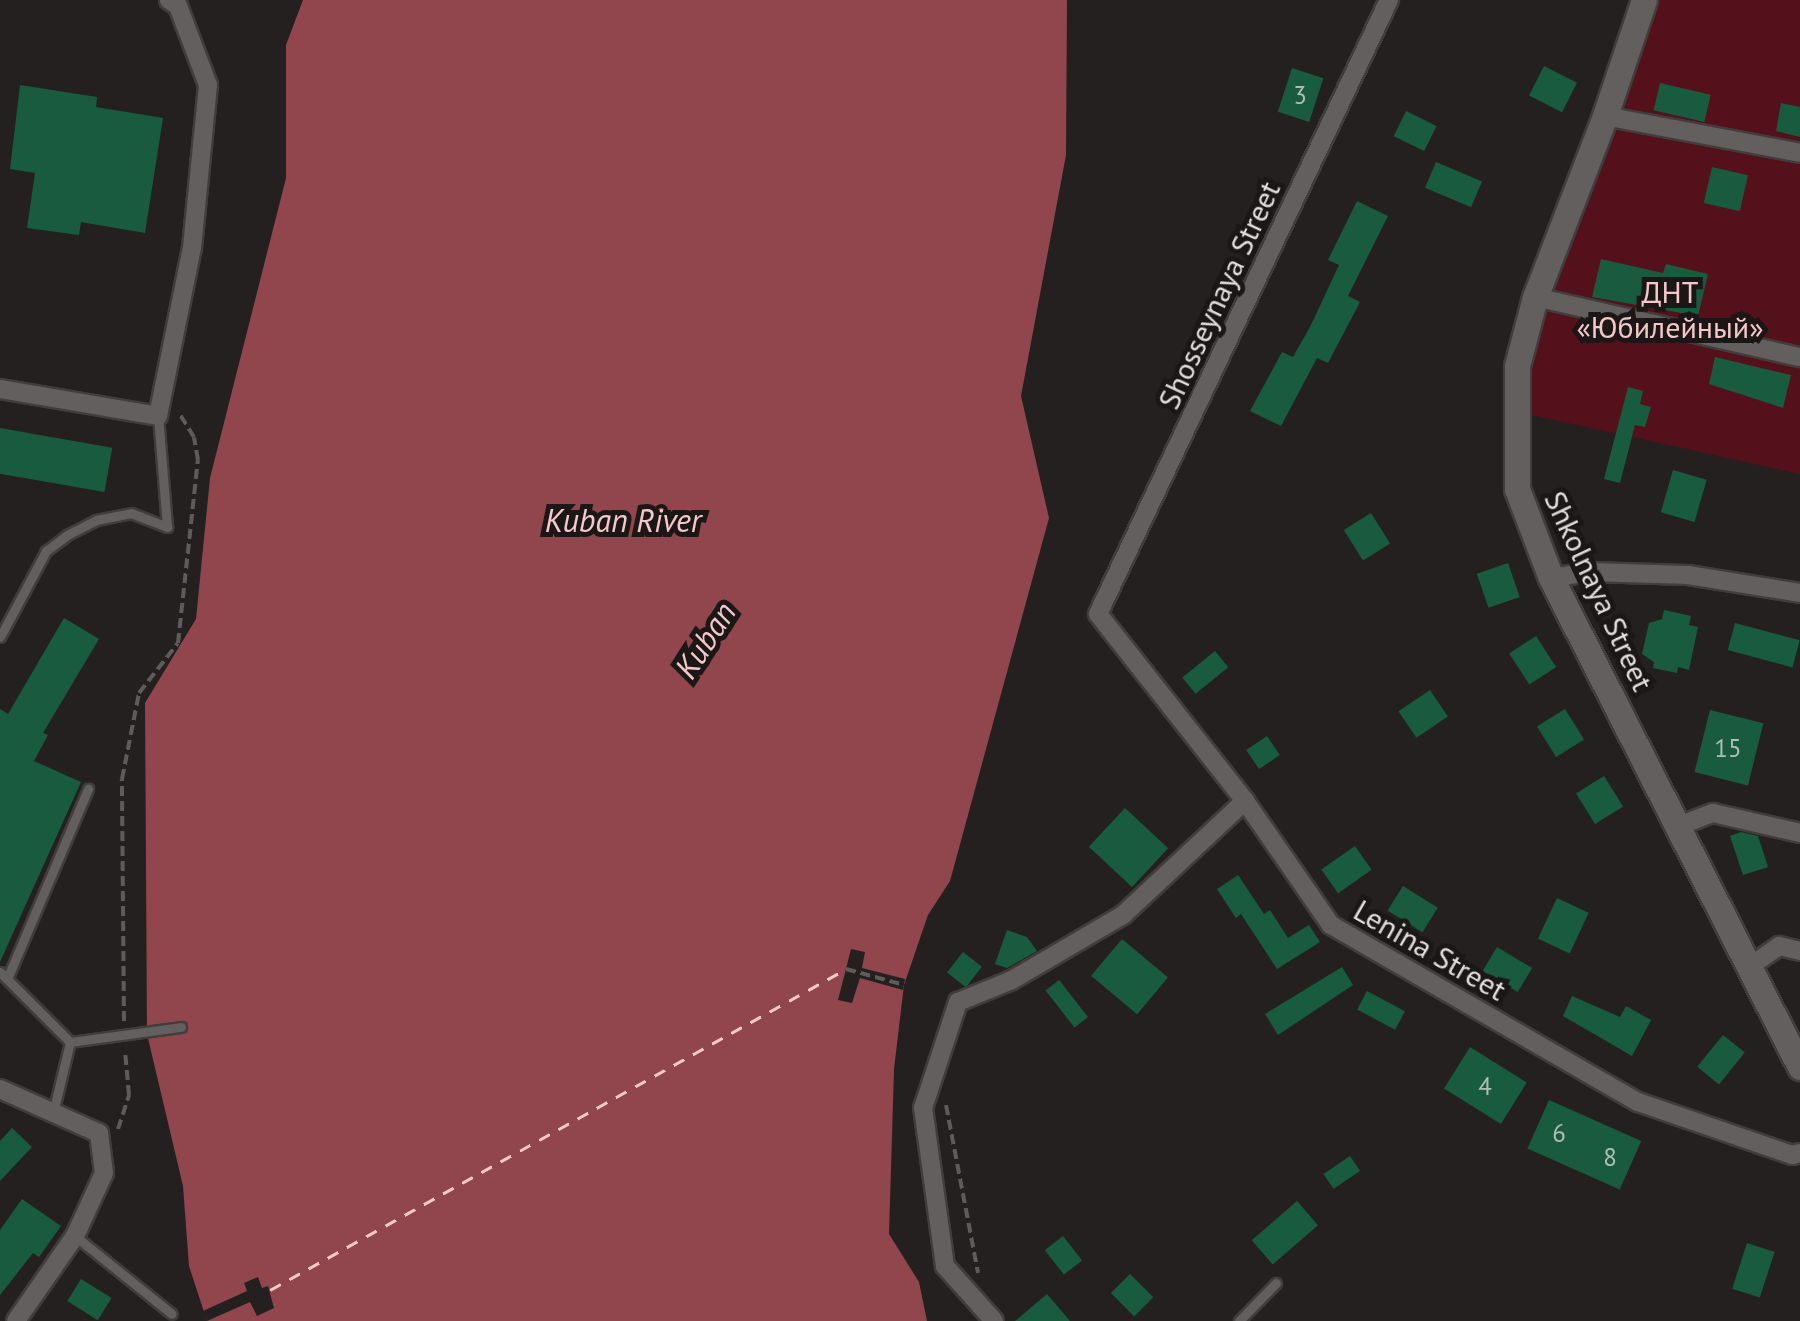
<!DOCTYPE html>
<html>
<head>
<meta charset="utf-8">
<style>
	body { margin:0 }
	#map { position:relative; width:1800px; height:1321px; overflow:hidden; background:#252020; font-family:"PT Sans",sans-serif }
	div>[style] { position:absolute }
	[style*='--x'] { left:calc(var(--x)*1px); top:calc(var(--y)*1px); width:calc(var(--w)*1px); rotate:calc(var(--a)*1deg) }
	.green>* { inset:0; background:#54101b }
	.water>* { inset:0; background:#90464c }
	.pier>* { inset:0; background:#252020 }
	.ferry>* { height:2.5px; margin-top:-1.25px; transform-origin:0; background:repeating-linear-gradient(90deg,#f6c8c9 0 12px,transparent 0 22px) }
	.building>* { inset:0; background:#195b3f; transform-origin:0 0 }
	.path>* { height:4px; margin-top:-2px; transform-origin:0; background:repeating-linear-gradient(90deg,#605b5b 0 10px,transparent 0 15px) }
	.roads { filter:drop-shadow(2px 0 #413d3d) drop-shadow(-2px 0 #413d3d) drop-shadow(0 2px #413d3d) drop-shadow(0 -2px #413d3d) }
	.lane>* { height:9px; margin:-4.5px; padding:0 4.5px; transform-origin:4.5px; border-radius:4.5px; background:#645f5f }
	.street>* { height:18px; margin:-9px; padding:0 9px; transform-origin:9px; border-radius:9px; background:#645f5f }
	.secondary>* { height:25px; margin:-12.5px; padding:0 12.5px; transform-origin:12.5px; border-radius:12.5px; background:#645f5f }
	span { translate:-50% -50%; white-space:nowrap; text-align:center; line-height:1.15; -webkit-text-stroke:10px #1b1717; paint-order:stroke }
	.number-label { font-size:25px; color:#b0beb7 }
	.number-label span { -webkit-text-stroke-width:0 }
	.park-label { font-size:30px; color:#f5c7c8 }
	.street-label { font-size:30px; color:#e2dfdf }
	.water-label { font-size:32px; color:#f6c8c9; font-style:italic }
</style>
</head>
<body>
<div id="map">
	<div class="green">
		<div style="clip-path:polygon(1644px 0,1800px 0,1800px 474px,1514px 411px,1517px 366px)"></div>
	</div>
	<div class="water">
		<div style="clip-path:polygon(303px 0,1067px 0,1066px 155px,1021px 396px,1049px 518px,950px 881px,928px 915px,904px 985px,894px 1069px,889px 1234px,919px 1282px,927px 1321px,207px 1321px,189px 1266px,183px 1186px,147px 1034px,145px 703px,196px 619px,210px 478px,286px 178px,286px 45px)"></div>
	</div>
	<div class="pier">
		<div style="clip-path:polygon(851px 949px,865px 952px,862px 968px,905px 979px,903px 990px,860px 978px,852px 1003px,838px 1000px)"></div>
		<div style="clip-path:polygon(258px 1277px,262px 1288px,268px 1286px,274px 1308px,257px 1316px,250px 1302px,207px 1321px,203px 1311px,247px 1291px,244px 1283px)"></div>
	</div>
	<div class="ferry">
		<div style="--x:270;--y:1290;--w:659;--a:-29.13"></div>
	</div>
	<div class="building">
		<div style="left:1544px;top:66px;width:37px;height:33px;rotate:27deg"></div>
		<div style="left:1292px;top:68px;width:33px;height:46px;rotate:18deg"></div>
		<div style="left:1660px;top:83px;width:52px;height:28px;rotate:13deg"></div>
		<div style="clip-path:polygon(20px 85px,97px 97px,96px 107px,163px 118px,145px 233px,81px 222px,79px 235px,27px 228px,35px 173px,10px 169px)"></div>
		<div style="clip-path:polygon(1781px 103px,1800px 107px,1800px 137px,1776px 131px)"></div>
		<div style="left:1406px;top:111px;width:34px;height:28px;rotate:26deg"></div>
		<div style="left:1436px;top:162px;width:50px;height:28px;rotate:23deg"></div>
		<div style="left:1712px;top:167px;width:37px;height:37px;rotate:13deg"></div>
		<div style="clip-path:polygon(1357px 201px,1388px 216px,1348px 296px,1360px 302px,1328px 363px,1317px 358px,1281px 426px,1250px 411px,1282px 352px,1293px 357px,1311px 325px,1339px 265px,1328px 260px)"></div>
		<div style="clip-path:polygon(1601px 259px,1663px 273px,1666px 264px,1708px 274px,1698px 316px,1592px 297px)"></div>
		<div style="clip-path:polygon(1715px 357px,1791px 375px,1783px 408px,1709px 384px)"></div>
		<div style="clip-path:polygon(1628px 387px,1643px 391px,1640px 404px,1651px 407px,1645px 427px,1635px 425px,1620px 483px,1604px 479px)"></div>
		<div style="left:0;top:428px;width:114px;height:45px;rotate:10deg"></div>
		<div style="left:1673px;top:470px;width:35px;height:44px;rotate:16deg"></div>
		<div style="left:1371px;top:513px;width:36px;height:32px;rotate:58deg"></div>
		<div style="left:1508px;top:563px;width:36px;height:33px;rotate:71deg"></div>
		<div style="clip-path:polygon(1664px 610px,1691px 616px,1689px 625px,1698px 627px,1689px 670px,1678px 667px,1677px 673px,1653px 668px,1654px 662px,1642px 654px,1649px 623px,1662px 619px)"></div>
		<div style="clip-path:polygon(64px 618px,99px 639px,43px 733px,48px 735px,34px 761px,81px 782px,0 962px,0 709px,8px 714px)"></div>
		<div style="left:1735px;top:623px;width:67px;height:28px;rotate:15deg"></div>
		<div style="left:1536px;top:636px;width:37px;height:32px;rotate:57deg"></div>
		<div style="left:1215px;top:651px;width:21px;height:42px;rotate:51deg"></div>
		<div style="left:1430px;top:690px;width:32px;height:38px;rotate:56deg"></div>
		<div style="left:1565px;top:709px;width:36px;height:33px;rotate:58deg"></div>
		<div style="left:1710px;top:710px;width:55px;height:64px;rotate:14deg"></div>
		<div style="left:1267px;top:736px;width:23px;height:25px;rotate:56deg"></div>
		<div style="left:1604px;top:776px;width:36px;height:33px;rotate:58deg"></div>
		<div style="left:1125px;top:808px;width:59px;height:53px;rotate:43deg"></div>
		<div style="clip-path:polygon(1741px 832px,1758px 836px,1768px 867px,1743px 875px,1730px 836px)"></div>
		<div style="left:1355px;top:846px;width:29px;height:41px;rotate:55deg"></div>
		<div style="clip-path:polygon(1238px 875px,1264px 914px,1270px 910px,1288px 938px,1309px 925px,1320px 942px,1277px 969px,1241px 914px,1236px 918px,1217px 889px)"></div>
		<div style="left:1403px;top:886px;width:41px;height:29px;rotate:32deg"></div>
		<div style="left:1557px;top:898px;width:35px;height:45px;rotate:25deg"></div>
		<div style="clip-path:polygon(1007px 930px,1027px 937px,1037px 951px,1007px 968px,995px 964px)"></div>
		<div style="left:1122px;top:939px;width:60px;height:48px;rotate:40deg"></div>
		<div style="left:1497px;top:947px;width:41px;height:28px;rotate:31deg"></div>
		<div style="left:963px;top:952px;width:24px;height:26px;rotate:38deg"></div>
		<div style="clip-path:polygon(1342px 967px,1353px 985px,1278px 1035px,1265px 1014px)"></div>
		<div style="left:1059px;top:980px;width:47px;height:17px;rotate:52deg"></div>
		<div style="left:1367px;top:991px;width:43px;height:21px;rotate:28deg"></div>
		<div style="clip-path:polygon(1572px 996px,1620px 1017px,1626px 1006px,1651px 1020px,1632px 1056px,1563px 1016px)"></div>
		<div style="left:1723px;top:1035px;width:28px;height:41px;rotate:39deg"></div>
		<div style="left:1470px;top:1047px;width:67px;height:49px;rotate:32deg"></div>
		<div style="left:1549px;top:1100px;width:101px;height:53px;rotate:24deg"></div>
		<div style="clip-path:polygon(12px 1128px,32px 1147px,0 1181px,0 1141px)"></div>
		<div style="left:1350px;top:1156px;width:18px;height:32px;rotate:56deg"></div>
		<div style="clip-path:polygon(22px 1199px,61px 1226px,39px 1257px,33px 1253px,0 1295px,0 1230px)"></div>
		<div style="left:1297px;top:1201px;width:32px;height:60px;rotate:49deg"></div>
		<div style="left:1063px;top:1236px;width:31px;height:23px;rotate:52deg"></div>
		<div style="left:1747px;top:1243px;width:29px;height:48px;rotate:18deg"></div>
		<div style="left:1130px;top:1274px;width:33px;height:27px;rotate:45deg"></div>
		<div style="left:81px;top:1279px;width:36px;height:26px;rotate:32deg"></div>
		<div style="clip-path:polygon(1047px 1294px,1070px 1321px,1015px 1321px)"></div>
	</div>
	<div class="path">
		<div style="--x:846;--y:969;--w:60;--a:15.4"></div>
		<div style="--x:124;--y:1021;--w:242;--a:-90.5"></div>
		<div style="--x:122;--y:779;--w:88;--a:-78.8"></div>
		<div style="--x:139;--y:693;--w:63;--a:-52"></div>
		<div style="--x:178;--y:643;--w:184;--a:-83.8"></div>
		<div style="--x:198;--y:460;--w:23;--a:-100"></div>
		<div style="--x:194;--y:437;--w:28;--a:-122"></div>
		<div style="--x:946;--y:1105;--w:171;--a:79.2"></div>
		<div style="--x:118;--y:1129;--w:36;--a:-72"></div>
		<div style="--x:129;--y:1095;--w:44;--a:-95.2"></div>
	</div>
	<div class="roads">
		<div class="lane">
			<div style="--x:0;--y:637;--w:98;--a:-61.9"></div>
			<div style="--x:46;--y:551;--w:26;--a:-37"></div>
			<div style="--x:67;--y:535;--w:33;--a:-27"></div>
			<div style="--x:96;--y:520;--w:36;--a:-11"></div>
			<div style="--x:131;--y:513;--w:39;--a:21"></div>
			<div style="--x:167;--y:527;--w:111;--a:-94.6"></div>
			<div style="--x:0;--y:972;--w:99;--a:45"></div>
			<div style="--x:70;--y:1042;--w:73;--a:103.5"></div>
			<div style="--x:7;--y:979;--w:207;--a:-66.9"></div>
			<div style="--x:70;--y:1042;--w:112;--a:-7.7"></div>
			<div style="--x:75;--y:1236;--w:124;--a:38.8"></div>
			<div style="--x:1239;--y:1321;--w:53;--a:-45.8"></div>
		</div>
		<div class="street">
			<div style="--x:1389;--y:0;--w:679;--a:115.36"></div>
			<div style="--x:1098;--y:614;--w:238;--a:51.8"></div>
			<div style="--x:1245;--y:801;--w:151;--a:55.3"></div>
			<div style="--x:1331;--y:925;--w:354;--a:30"></div>
			<div style="--x:1638;--y:1102;--w:163;--a:19"></div>
			<div style="--x:1792;--y:1155;--w:8;--a:-14"></div>
			<div style="--x:1605;--y:116;--w:198;--a:10.7"></div>
			<div style="--x:1535;--y:297;--w:272;--a:12.8"></div>
			<div style="--x:0;--y:389;--w:160;--a:9.7"></div>
			<div style="--x:158;--y:416;--w:171;--a:-78.6"></div>
			<div style="--x:192;--y:248;--w:164;--a:-84.4"></div>
			<div style="--x:208;--y:85;--w:85;--a:-110.8"></div>
			<div style="--x:178;--y:6;--w:11;--a:-146"></div>
			<div style="--x:1551;--y:578;--w:39;--a:-9"></div>
			<div style="--x:1590;--y:572;--w:98;--a:1.8"></div>
			<div style="--x:1688;--y:575;--w:113;--a:9.1"></div>
			<div style="--x:1676;--y:827;--w:40;--a:-21"></div>
			<div style="--x:1713;--y:813;--w:89;--a:12.9"></div>
			<div style="--x:1749;--y:967;--w:37;--a:-35"></div>
			<div style="--x:1779;--y:946;--w:22;--a:13"></div>
			<div style="--x:0;--y:1089;--w:108;--a:24"></div>
			<div style="--x:99;--y:1133;--w:40;--a:82.9"></div>
			<div style="--x:104;--y:1173;--w:69;--a:114.7"></div>
			<div style="--x:75;--y:1236;--w:103;--a:124.8"></div>
			<div style="--x:994;--y:1321;--w:74;--a:-131.7"></div>
			<div style="--x:945;--y:1266;--w:160;--a:-97.9"></div>
			<div style="--x:923;--y:1108;--w:112;--a:-71.7"></div>
			<div style="--x:958;--y:1002;--w:58;--a:-22.2"></div>
			<div style="--x:1012;--y:980;--w:129;--a:-30.4"></div>
			<div style="--x:1123;--y:915;--w:167;--a:-43.1"></div>
		</div>
		<div class="secondary">
			<div style="--x:1644;--y:0;--w:122;--a:108.6"></div>
			<div style="--x:1605;--y:116;--w:194;--a:111.1"></div>
			<div style="--x:1535;--y:297;--w:71;--a:104.6"></div>
			<div style="--x:1517;--y:366;--w:123;--a:90"></div>
			<div style="--x:1517;--y:489;--w:95;--a:69.1"></div>
			<div style="--x:1551;--y:578;--w:549;--a:63.01"></div>
		</div>
	</div>
	<div class="number-label">
		<span style="left:1300px;top:95px">3</span>
		<span style="left:1728px;top:748px">15</span>
		<span style="left:1485px;top:1086px">4</span>
		<span style="left:1559px;top:1133px">6</span>
		<span style="left:1610px;top:1157px">8</span>
	</div>
	<div class="park-label">
		<span style="left:1670px;top:309px">ДНТ<br>«Юбилейный»</span>
	</div>
	<div class="street-label">
		<span style="left:1219px;top:295px;rotate:-65deg">Shosseynaya Street</span>
		<span style="left:1599px;top:591px;rotate:65deg">Shkolnaya Street</span>
		<span style="left:1430px;top:950px;rotate:30deg">Lenina Street</span>
	</div>
	<div class="water-label">
		<span style="left:623px;top:520px">Kuban River</span>
		<span style="left:705px;top:640px;rotate:-57deg">Kuban</span>
	</div>
</div>
</body>
</html>
